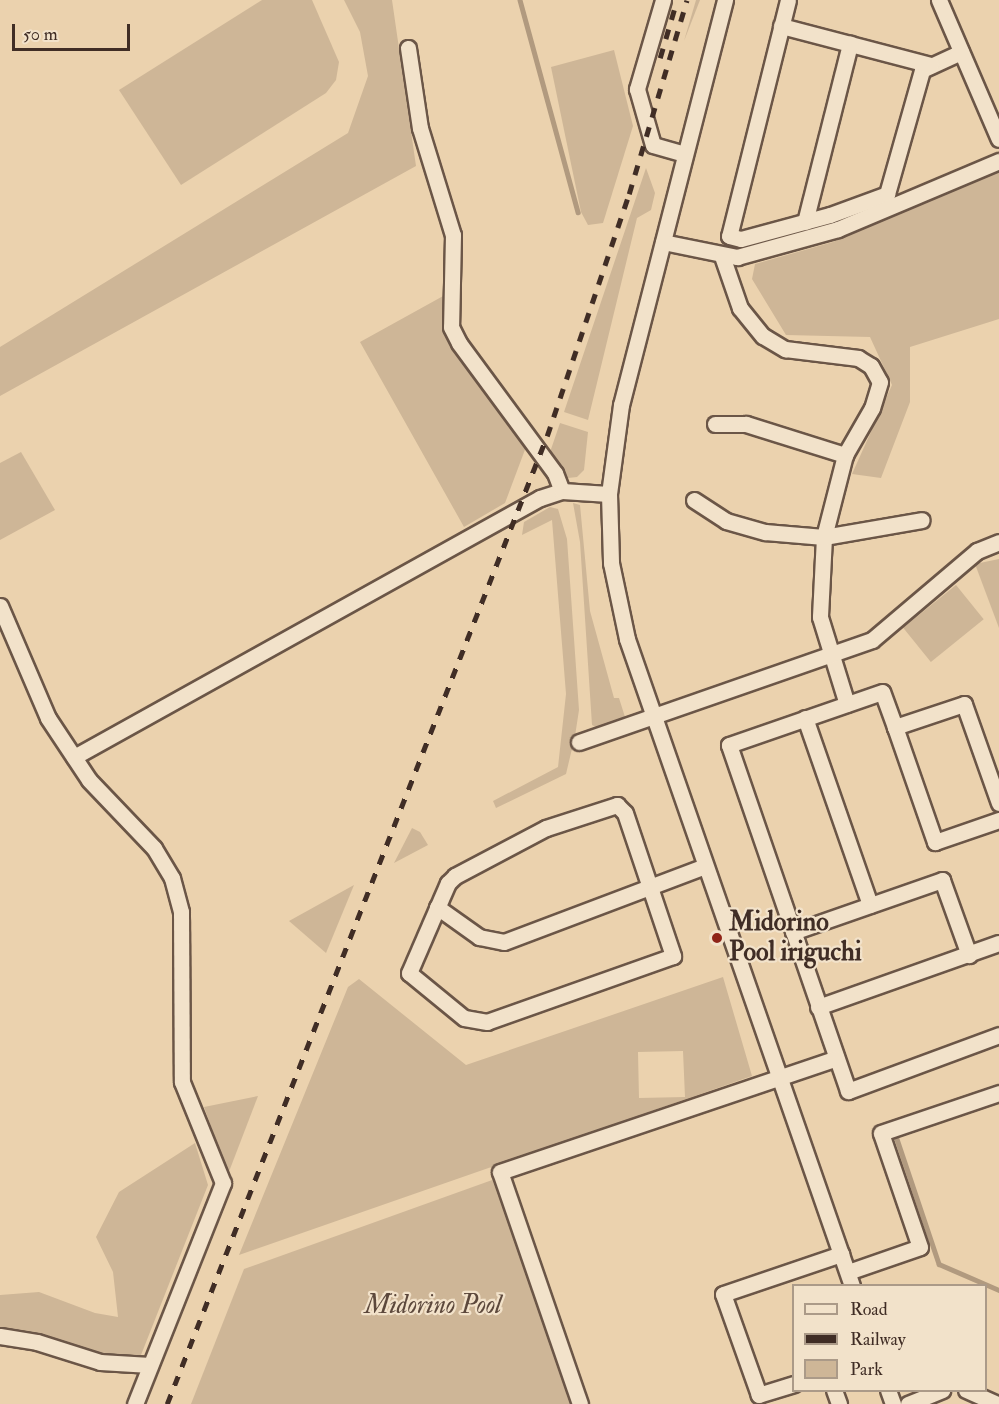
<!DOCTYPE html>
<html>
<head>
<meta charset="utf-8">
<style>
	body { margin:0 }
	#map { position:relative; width:999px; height:1404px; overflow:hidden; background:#ebd2ae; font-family:"IM FELL Double Pica",serif }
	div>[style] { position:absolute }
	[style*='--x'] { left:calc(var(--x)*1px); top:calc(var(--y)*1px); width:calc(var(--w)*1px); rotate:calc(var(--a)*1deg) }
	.green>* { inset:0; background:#ceb697; transform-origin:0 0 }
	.stream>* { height:4.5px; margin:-2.25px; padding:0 2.25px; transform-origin:2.25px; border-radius:2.25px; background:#b19a7f }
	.roads { filter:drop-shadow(2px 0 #6b5647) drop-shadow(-2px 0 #6b5647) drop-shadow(0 2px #6b5647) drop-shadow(0 -2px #6b5647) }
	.minor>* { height:15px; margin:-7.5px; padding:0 7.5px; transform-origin:7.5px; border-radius:7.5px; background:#f2e2ca }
	.rail>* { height:4.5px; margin-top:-2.25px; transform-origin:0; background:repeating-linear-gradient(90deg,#402d25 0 10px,transparent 0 20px) }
	.dots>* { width:16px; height:16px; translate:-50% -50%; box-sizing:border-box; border:3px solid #f2e2ca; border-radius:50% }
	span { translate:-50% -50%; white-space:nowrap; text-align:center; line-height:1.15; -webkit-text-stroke:4.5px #f2e2ca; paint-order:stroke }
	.poi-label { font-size:26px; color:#402d25; font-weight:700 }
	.left { translate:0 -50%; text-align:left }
	.park-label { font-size:26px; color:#5c483c; font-style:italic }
	.legend { position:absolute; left:792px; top:1284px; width:195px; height:108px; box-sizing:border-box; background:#f2e2ca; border:2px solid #ab9a88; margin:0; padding:8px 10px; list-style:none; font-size:18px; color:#402d25 }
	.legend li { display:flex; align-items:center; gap:12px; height:30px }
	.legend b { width:30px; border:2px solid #ab9a88 }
	.scale { position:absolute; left:12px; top:24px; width:118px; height:27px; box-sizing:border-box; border:3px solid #402d25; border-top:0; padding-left:8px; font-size:18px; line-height:21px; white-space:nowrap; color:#402d25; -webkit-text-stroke:4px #f2e2ca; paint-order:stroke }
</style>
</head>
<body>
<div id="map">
	<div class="green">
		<div style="clip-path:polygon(262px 0,312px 0,339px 62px,336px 80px,326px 93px,181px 185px,119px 90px)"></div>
		<div style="clip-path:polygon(344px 0,392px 0,416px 166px,0 396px,0 347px,348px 133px,368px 76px,360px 32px)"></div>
		<div style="clip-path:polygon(696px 0,700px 0,684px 41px)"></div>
		<div style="clip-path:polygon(614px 50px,633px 126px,603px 223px,588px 225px,581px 212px,551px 67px)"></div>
		<div style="clip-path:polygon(646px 168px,655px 193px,651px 210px,637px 218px,588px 420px,564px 412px)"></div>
		<div style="clip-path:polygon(999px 169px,999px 319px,910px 347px,910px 402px,881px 478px,852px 474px,892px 385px,870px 337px,786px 335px,752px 279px,755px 264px,833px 242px)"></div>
		<div style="clip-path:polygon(445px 295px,443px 323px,451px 346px,526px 447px,505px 503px,464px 527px,360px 342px)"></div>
		<div style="clip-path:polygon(560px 423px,588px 432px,584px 470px,577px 477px,568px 478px,549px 455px)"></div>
		<div style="clip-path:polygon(21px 452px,55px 510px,0 540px,0 463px)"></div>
		<div style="clip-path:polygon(573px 503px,580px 505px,590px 611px,614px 698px,619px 698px,625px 717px,598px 728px,592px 725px,580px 542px)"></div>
		<div style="clip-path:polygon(550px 507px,558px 509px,567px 539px,579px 710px,575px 736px,566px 774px,496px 808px,493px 801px,558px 767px,566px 694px,552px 520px,522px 535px,524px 522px)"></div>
		<div style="clip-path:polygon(999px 559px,999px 628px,975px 564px)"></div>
		<div style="left:956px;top:585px;width:44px;height:68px;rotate:51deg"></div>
		<div style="clip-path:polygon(412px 828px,420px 832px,428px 845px,394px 863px)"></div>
		<div style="clip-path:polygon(354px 885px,326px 953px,289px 921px)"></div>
		<div style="clip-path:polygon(evenodd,723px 977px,752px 1076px,239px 1255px,348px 987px,359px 979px,466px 1065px,723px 977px,683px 1051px,685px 1097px,639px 1098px,638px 1052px,683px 1051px)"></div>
		<div style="clip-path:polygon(258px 1096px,230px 1169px,228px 1173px,204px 1107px)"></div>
		<div style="clip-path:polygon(195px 1143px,208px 1185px,141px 1355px,123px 1358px,84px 1351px,0 1329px,0 1295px,39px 1292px,95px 1313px,118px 1317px,113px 1272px,96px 1237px,119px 1192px)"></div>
		<div style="clip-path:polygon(495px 1179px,573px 1404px,191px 1404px,244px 1269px)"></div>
	</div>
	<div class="stream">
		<div style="--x:520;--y:0;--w:220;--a:74.7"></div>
		<div style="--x:896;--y:1136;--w:135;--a:71.4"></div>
		<div style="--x:939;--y:1264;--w:65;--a:23.4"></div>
	</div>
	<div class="roads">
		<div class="minor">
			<div style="--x:663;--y:0;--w:93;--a:106.3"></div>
			<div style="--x:637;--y:89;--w:58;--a:74.1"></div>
			<div style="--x:653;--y:145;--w:32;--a:16"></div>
			<div style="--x:725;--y:0;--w:418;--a:104.4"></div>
			<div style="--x:621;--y:405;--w:90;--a:97.7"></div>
			<div style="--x:609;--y:494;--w:69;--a:88.3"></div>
			<div style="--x:611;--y:563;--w:78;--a:78.1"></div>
			<div style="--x:627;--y:639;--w:685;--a:70.82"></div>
			<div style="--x:788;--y:0;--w:243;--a:104"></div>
			<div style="--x:729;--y:236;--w:12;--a:14"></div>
			<div style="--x:741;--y:239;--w:92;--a:-15.1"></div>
			<div style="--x:830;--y:215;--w:61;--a:-20.2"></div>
			<div style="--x:887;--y:194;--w:129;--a:-74.2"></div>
			<div style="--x:922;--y:70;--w:43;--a:-24.8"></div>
			<div style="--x:939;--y:0;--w:151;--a:66.7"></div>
			<div style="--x:781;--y:26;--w:155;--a:14.6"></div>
			<div style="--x:408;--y:48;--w:81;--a:81.5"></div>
			<div style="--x:420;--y:128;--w:112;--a:72.9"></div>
			<div style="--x:453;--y:235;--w:92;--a:91.2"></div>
			<div style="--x:451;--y:327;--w:18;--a:63"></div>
			<div style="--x:459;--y:343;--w:162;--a:53.6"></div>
			<div style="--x:555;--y:473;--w:19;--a:69"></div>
			<div style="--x:805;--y:222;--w:184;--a:-75.8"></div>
			<div style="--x:663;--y:242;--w:76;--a:11.5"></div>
			<div style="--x:737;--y:257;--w:105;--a:-15.5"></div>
			<div style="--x:838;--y:229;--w:175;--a:-22.9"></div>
			<div style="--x:722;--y:256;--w:55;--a:70.9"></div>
			<div style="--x:740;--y:308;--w:36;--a:51"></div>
			<div style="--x:763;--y:336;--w:26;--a:31"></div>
			<div style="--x:785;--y:349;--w:74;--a:7"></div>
			<div style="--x:858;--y:358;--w:15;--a:32"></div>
			<div style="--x:871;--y:366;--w:18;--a:61"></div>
			<div style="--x:880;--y:382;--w:27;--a:107"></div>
			<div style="--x:872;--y:408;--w:54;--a:119.9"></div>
			<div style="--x:845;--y:455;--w:85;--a:104.4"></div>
			<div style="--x:824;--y:537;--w:80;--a:92.9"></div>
			<div style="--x:820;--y:617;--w:91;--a:72.8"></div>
			<div style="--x:715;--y:424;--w:31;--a:0"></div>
			<div style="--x:746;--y:424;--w:104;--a:17.4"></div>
			<div style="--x:694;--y:500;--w:38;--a:33"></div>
			<div style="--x:726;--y:521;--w:41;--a:15.8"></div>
			<div style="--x:765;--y:532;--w:59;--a:4.8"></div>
			<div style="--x:824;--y:537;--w:99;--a:-9.8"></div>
			<div style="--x:0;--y:606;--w:122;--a:66.8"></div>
			<div style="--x:48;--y:718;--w:74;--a:56.5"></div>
			<div style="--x:89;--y:780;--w:94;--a:46.3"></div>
			<div style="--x:154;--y:848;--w:35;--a:59"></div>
			<div style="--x:172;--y:878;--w:35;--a:75"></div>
			<div style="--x:181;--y:912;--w:170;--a:89.7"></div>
			<div style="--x:182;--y:1082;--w:109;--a:67.9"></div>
			<div style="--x:223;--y:1183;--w:238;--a:111.7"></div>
			<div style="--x:805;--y:718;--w:198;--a:70.8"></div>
			<div style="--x:895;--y:727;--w:122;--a:70.8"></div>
			<div style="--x:935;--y:842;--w:68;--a:-19"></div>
			<div style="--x:579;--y:742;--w:310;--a:-19.2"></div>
			<div style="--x:872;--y:640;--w:138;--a:-40.3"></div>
			<div style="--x:977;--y:551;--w:24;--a:-22"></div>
			<div style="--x:74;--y:757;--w:533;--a:-29.07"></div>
			<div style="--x:540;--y:498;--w:23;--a:-18"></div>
			<div style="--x:562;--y:491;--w:47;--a:3.7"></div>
			<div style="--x:999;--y:803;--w:105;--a:-109.5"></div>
			<div style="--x:964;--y:704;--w:73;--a:161.6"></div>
			<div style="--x:895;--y:727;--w:37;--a:-110"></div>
			<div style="--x:882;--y:692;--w:162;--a:160.9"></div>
			<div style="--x:729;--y:745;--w:366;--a:71"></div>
			<div style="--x:848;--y:1091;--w:161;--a:-20.3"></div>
			<div style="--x:617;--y:805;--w:11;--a:45"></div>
			<div style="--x:625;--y:813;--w:151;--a:71.4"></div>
			<div style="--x:673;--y:956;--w:197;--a:160.5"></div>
			<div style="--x:487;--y:1022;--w:23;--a:-170"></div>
			<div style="--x:464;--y:1018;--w:71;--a:-140.7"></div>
			<div style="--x:409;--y:973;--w:98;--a:-66.6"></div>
			<div style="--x:448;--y:883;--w:10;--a:-45"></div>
			<div style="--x:455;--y:876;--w:103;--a:-27.8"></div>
			<div style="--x:546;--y:828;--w:75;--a:-17.9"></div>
			<div style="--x:437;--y:907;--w:52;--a:35.5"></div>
			<div style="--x:479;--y:937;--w:25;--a:11"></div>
			<div style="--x:504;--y:942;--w:215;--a:-20.7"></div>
			<div style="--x:793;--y:932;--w:158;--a:-19.2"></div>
			<div style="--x:942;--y:880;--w:80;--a:70.2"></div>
			<div style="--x:818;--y:1007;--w:192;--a:-19.5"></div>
			<div style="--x:848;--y:1272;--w:76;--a:-19.1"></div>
			<div style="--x:920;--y:1247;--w:120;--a:-108.9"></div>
			<div style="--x:881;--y:1133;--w:125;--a:-18.7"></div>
			<div style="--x:0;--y:1336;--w:37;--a:9"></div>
			<div style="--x:37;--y:1342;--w:66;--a:17.6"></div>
			<div style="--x:100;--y:1362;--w:50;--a:3.4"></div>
			<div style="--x:794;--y:1384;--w:37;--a:163"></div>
			<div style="--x:759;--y:1395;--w:107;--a:-109.6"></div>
			<div style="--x:723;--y:1294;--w:125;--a:-18.7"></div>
			<div style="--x:834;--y:1390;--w:15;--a:70"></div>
			<div style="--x:888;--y:1390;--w:15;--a:70"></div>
			<div style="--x:966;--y:1390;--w:35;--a:24"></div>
			<div style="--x:580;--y:1404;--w:245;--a:-109"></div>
			<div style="--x:500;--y:1172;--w:355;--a:-18.7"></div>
			<div style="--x:908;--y:1404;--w:37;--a:-22"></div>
		</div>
	</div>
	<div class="rail">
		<div style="--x:660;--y:58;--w:60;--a:-73.7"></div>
		<div style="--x:167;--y:1404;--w:1040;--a:-68.57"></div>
		<div style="--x:547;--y:436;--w:256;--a:-71.3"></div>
		<div style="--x:629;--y:194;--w:202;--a:-73.4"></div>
	</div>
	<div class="dots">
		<div style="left:717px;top:938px;background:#8f2418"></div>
	</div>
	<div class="poi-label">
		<span class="left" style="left:729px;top:938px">Midorino<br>Pool iriguchi</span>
	</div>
	<div class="park-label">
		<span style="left:433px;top:1306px">Midorino Pool</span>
	</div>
	<ul class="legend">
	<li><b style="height:8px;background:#f2e2ca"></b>Road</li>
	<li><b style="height:8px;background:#402d25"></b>Railway</li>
	<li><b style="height:16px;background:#ceb697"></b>Park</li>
	</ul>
	<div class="scale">50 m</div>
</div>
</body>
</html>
